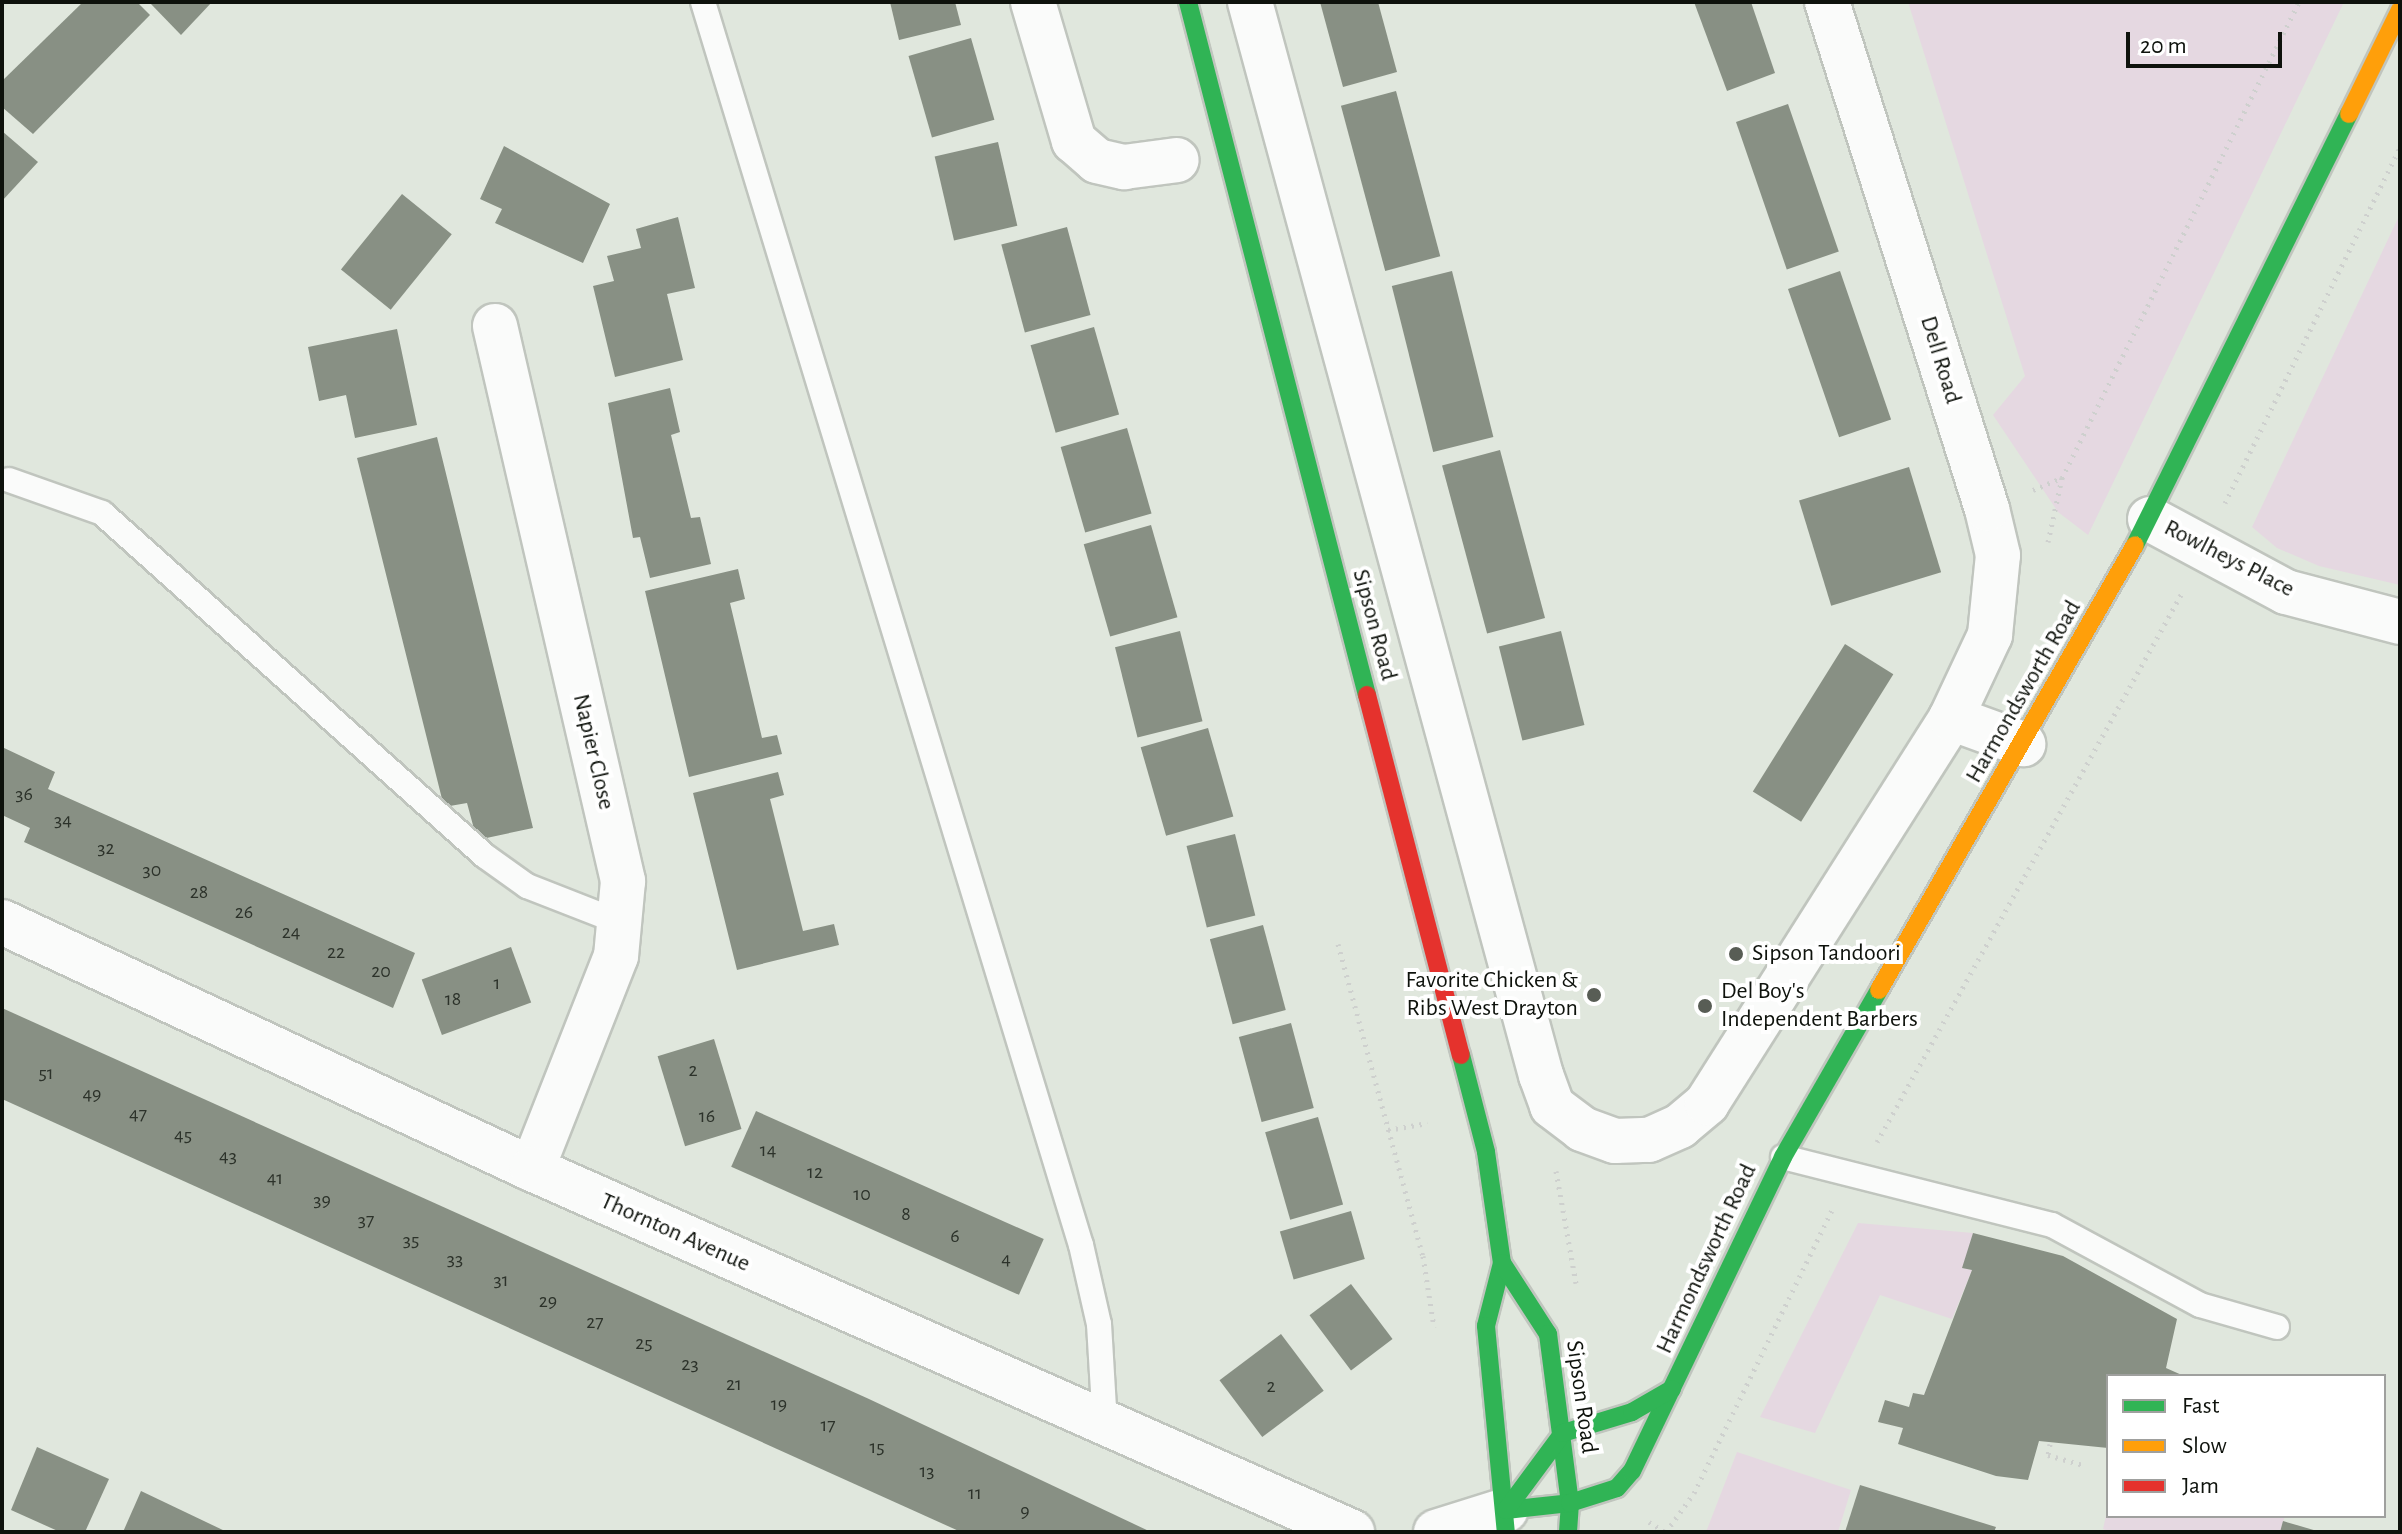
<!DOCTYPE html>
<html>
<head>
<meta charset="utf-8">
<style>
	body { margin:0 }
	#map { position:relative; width:2402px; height:1534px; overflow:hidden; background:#e0e7dd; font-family:"Alegreya Sans",sans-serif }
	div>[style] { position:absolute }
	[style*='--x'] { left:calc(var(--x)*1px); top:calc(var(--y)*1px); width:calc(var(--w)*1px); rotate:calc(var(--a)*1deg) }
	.green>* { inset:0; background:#e5d8e1 }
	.building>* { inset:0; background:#889084; transform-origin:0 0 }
	.path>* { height:5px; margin-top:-2.5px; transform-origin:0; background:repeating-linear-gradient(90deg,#ced0ce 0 2px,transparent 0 8px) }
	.roads { filter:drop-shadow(2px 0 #c0c5be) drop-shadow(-2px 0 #c0c5be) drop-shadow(0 2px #c0c5be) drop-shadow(0 -2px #c0c5be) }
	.lane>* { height:24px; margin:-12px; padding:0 12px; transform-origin:12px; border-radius:12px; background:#fafbfa }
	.street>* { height:44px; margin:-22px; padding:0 22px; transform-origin:22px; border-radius:22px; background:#fafbfa }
	.fast>* { height:18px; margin:-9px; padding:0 9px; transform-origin:9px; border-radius:9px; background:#30b455 }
	.slow>* { height:18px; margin:-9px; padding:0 9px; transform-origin:9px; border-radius:9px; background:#ff9f0a }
	.jam>* { height:18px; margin:-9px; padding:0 9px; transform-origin:9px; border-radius:9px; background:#e5322d }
	.dots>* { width:22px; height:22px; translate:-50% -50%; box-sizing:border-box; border:4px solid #fff; border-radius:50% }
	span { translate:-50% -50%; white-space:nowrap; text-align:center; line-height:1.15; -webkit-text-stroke:8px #fff; paint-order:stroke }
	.number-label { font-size:20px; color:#2c322a }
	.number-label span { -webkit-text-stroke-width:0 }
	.street-label { font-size:24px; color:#0e120c }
	.poi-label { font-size:24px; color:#0e120c }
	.left { translate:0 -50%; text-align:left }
	.right { translate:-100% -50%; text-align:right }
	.frame { position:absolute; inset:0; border:4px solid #0e120c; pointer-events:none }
	.legend { position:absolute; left:2106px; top:1374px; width:280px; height:144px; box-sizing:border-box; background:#fff; border:2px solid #9fa09e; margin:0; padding:10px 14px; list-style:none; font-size:24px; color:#0e120c }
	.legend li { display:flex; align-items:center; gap:16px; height:40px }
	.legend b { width:40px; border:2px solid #9fa09e }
	.scale { position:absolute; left:2126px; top:32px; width:156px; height:36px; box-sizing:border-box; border:4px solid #0e120c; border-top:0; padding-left:10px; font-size:24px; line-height:28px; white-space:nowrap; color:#0e120c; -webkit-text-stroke:6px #fff; paint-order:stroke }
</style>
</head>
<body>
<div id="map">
	<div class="green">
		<div style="clip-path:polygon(1908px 2px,2344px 2px,2088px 535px,2058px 512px,1993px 415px,2025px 376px)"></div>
		<div style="clip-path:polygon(2400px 214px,2400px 585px,2319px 566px,2277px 548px,2252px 527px)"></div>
		<div style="clip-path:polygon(1858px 1223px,1973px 1233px,1963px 1268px,1972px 1270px,1952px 1319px,1880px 1295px,1815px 1433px,1760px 1417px)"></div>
		<div style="clip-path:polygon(1737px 1452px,1851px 1490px,1838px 1532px,1706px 1532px)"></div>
		<div style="clip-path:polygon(2108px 1507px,2108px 1516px,2285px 1516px,2280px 1532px,2112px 1532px,2103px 1529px)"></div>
	</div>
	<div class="building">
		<div style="clip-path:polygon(83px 2px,137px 2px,150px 15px,33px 134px,2px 107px,2px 81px)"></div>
		<div style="clip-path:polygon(149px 2px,212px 2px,181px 35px)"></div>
		<div style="clip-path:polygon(890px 2px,955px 2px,961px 25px,899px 40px)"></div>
		<div style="clip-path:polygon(1320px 2px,1378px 2px,1397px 72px,1343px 87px)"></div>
		<div style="clip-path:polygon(1694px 2px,1751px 2px,1775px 73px,1727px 91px)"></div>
		<div style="left:971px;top:38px;width:85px;height:65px;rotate:74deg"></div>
		<div style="left:1396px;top:91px;width:171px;height:57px;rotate:75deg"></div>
		<div style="left:1788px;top:104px;width:156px;height:55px;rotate:71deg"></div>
		<div style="clip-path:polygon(2px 131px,38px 162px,2px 201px)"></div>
		<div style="left:998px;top:142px;width:86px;height:65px;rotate:77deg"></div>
		<div style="clip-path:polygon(504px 146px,610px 204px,583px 263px,495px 223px,502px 209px,480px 199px)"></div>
		<div style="left:402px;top:194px;width:64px;height:97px;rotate:39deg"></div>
		<div style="clip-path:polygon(678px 217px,695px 288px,667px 294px,683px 360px,615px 377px,593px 286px,614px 281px,607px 256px,641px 248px,636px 229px)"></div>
		<div style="left:1067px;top:227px;width:91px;height:68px;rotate:75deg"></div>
		<div style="left:1452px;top:271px;width:171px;height:62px;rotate:76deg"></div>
		<div style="left:1840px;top:271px;width:157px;height:55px;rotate:71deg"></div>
		<div style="left:1094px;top:327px;width:91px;height:66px;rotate:74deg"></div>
		<div style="clip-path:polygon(397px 329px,417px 425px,355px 438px,346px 395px,319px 401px,308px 347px)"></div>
		<div style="clip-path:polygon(670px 388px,680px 432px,671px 435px,691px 518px,700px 517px,711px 564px,650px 578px,640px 537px,633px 538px,608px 403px)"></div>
		<div style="left:1127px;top:428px;width:89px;height:69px;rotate:74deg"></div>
		<div style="clip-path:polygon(437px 437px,533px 828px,477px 840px,467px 803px,444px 807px,357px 458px)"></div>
		<div style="left:1500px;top:450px;width:174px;height:60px;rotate:75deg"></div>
		<div style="left:1909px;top:467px;width:110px;height:115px;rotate:73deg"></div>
		<div style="left:1151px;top:525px;width:96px;height:70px;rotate:74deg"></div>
		<div style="clip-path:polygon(738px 569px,745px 599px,730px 603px,762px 738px,777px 735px,782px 754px,689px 777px,645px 591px)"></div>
		<div style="left:1180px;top:631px;width:93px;height:67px;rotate:76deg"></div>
		<div style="left:1561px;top:631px;width:97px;height:64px;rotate:76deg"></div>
		<div style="left:1845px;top:644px;width:57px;height:174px;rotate:32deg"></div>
		<div style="left:1208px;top:728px;width:92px;height:70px;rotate:74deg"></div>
		<div style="clip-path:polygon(2px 747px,55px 772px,48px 789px,415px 953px,393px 1008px,24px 842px,30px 828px,2px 815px)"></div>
		<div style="clip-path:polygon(778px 772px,784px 795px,770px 799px,803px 931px,834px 924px,839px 945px,737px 970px,693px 793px)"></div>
		<div style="left:1235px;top:834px;width:84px;height:50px;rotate:76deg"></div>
		<div style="left:1263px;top:925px;width:88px;height:55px;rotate:75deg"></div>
		<div style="left:511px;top:947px;width:59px;height:95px;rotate:70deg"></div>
		<div style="clip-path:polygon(2px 1008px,869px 1399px,1151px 1532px,961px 1532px,2px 1099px)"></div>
		<div style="left:1291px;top:1023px;width:88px;height:54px;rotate:75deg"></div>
		<div style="left:714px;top:1039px;width:94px;height:59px;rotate:73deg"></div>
		<div style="left:756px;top:1111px;width:315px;height:61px;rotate:24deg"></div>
		<div style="left:1318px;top:1117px;width:91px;height:55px;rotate:74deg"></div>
		<div style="left:1351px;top:1211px;width:50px;height:74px;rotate:74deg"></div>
		<div style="clip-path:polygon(1973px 1233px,2063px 1256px,2177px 1319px,2166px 1368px,2184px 1376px,2108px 1376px,2108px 1448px,2039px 1441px,2028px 1480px,1996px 1476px,1898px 1444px,1903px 1428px,1878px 1422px,1885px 1400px,1909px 1407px,1913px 1393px,1924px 1395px,1972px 1270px,1962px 1268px)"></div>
		<div style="left:1351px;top:1284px;width:69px;height:52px;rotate:53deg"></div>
		<div style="left:1281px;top:1334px;width:71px;height:77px;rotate:53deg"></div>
		<div style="clip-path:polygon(37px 1447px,109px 1479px,85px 1532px,60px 1532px,11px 1510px)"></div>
		<div style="clip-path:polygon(1860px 1485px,1996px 1527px,1994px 1532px,1845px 1532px)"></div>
		<div style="clip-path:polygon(141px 1491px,227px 1532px,123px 1532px)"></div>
		<div style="clip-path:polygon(2283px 1521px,2317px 1531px,2317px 1532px,2280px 1532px)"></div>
	</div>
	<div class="path">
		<div style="--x:2033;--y:490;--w:30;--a:-23"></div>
		<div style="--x:2225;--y:503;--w:397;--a:-63.8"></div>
		<div style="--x:2048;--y:542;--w:66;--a:-77.7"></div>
		<div style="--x:2062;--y:478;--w:532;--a:-63.53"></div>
		<div style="--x:1338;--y:944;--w:323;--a:74.8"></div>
		<div style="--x:1423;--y:1256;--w:72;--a:81.2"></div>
		<div style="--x:1388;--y:1130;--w:40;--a:-10"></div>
		<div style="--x:1877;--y:1142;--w:630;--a:-60.95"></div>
		<div style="--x:1556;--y:1171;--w:114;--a:79.9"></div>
		<div style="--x:2050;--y:1444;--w:11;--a:100"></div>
		<div style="--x:2048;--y:1455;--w:36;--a:16"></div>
		<div style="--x:1649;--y:1522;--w:19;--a:32"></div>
		<div style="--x:1666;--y:1532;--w:48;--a:-54.3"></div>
		<div style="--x:1694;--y:1493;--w:315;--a:-64"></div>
	</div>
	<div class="roads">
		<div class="lane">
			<div style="--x:703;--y:2;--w:1299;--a:73.09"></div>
			<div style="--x:1081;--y:1245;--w:81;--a:77.2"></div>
			<div style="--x:1099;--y:1324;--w:102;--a:86.6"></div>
			<div style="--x:9;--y:480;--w:99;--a:19.5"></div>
			<div style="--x:102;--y:513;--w:514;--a:41.85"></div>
			<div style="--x:485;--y:856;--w:52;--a:35.5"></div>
			<div style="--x:527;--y:886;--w:104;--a:21.4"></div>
			<div style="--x:1783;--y:1157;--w:277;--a:14.2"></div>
			<div style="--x:2052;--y:1225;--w:168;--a:28.4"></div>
			<div style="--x:2200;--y:1305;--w:80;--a:15.9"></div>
		</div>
		<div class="street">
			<div style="--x:1033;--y:2;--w:145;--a:73.6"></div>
			<div style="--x:1074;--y:141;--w:30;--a:41"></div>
			<div style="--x:1097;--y:161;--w:28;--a:13"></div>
			<div style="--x:1124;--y:167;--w:53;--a:-7.5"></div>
			<div style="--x:1250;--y:2;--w:1112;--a:74.83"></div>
			<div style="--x:1541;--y:1075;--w:33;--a:70"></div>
			<div style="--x:1552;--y:1106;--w:38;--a:37"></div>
			<div style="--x:1582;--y:1129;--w:35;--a:20"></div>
			<div style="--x:1615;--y:1141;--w:34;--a:-2"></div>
			<div style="--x:1649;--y:1140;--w:34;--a:-24"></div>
			<div style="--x:1680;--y:1126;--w:35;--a:-40"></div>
			<div style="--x:1707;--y:1103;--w:456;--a:-57.6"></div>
			<div style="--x:1951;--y:718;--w:92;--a:-64.8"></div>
			<div style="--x:1990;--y:635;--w:80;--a:-84.3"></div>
			<div style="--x:1998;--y:555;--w:47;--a:-103.4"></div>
			<div style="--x:1987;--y:509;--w:532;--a:-107.51"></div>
			<div style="--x:495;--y:326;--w:570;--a:77.01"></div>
			<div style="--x:623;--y:881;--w:75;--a:95.3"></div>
			<div style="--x:616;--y:956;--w:229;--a:111.5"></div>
			<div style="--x:2150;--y:519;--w:154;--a:28.2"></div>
			<div style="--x:2286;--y:592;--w:118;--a:14.7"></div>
			<div style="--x:1951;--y:718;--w:77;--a:19.9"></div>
			<div style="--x:2;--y:922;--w:585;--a:24.99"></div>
			<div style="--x:532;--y:1169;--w:897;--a:23.88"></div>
			<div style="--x:1436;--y:1532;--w:73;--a:-17.4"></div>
		</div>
		<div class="fast">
			<div style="--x:1188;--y:2;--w:716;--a:75.52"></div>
			<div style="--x:2135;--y:545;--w:481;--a:-63.6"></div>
			<div style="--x:1461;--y:1055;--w:100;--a:75.5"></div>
			<div style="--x:1486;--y:1152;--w:112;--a:81.8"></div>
			<div style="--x:1502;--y:1263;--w:65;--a:104.3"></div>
			<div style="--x:1486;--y:1326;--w:207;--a:84.5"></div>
			<div style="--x:1502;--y:1263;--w:85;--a:57.1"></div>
			<div style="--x:1548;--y:1334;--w:170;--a:82.6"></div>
			<div style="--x:1570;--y:1503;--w:29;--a:94"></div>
			<div style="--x:1506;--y:1510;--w:64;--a:-6.2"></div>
			<div style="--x:1570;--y:1503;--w:49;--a:-17.7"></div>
			<div style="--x:1617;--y:1488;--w:23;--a:-49"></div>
			<div style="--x:1632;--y:1471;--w:348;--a:-64.3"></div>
			<div style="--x:1783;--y:1157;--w:193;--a:-60.1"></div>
			<div style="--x:1506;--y:1510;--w:96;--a:-53.5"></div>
			<div style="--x:1563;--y:1433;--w:72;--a:-16.9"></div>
			<div style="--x:1632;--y:1412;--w:46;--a:-29.9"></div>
		</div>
		<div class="slow">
			<div style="--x:2349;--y:114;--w:116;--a:-63.9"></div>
			<div style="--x:1879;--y:990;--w:513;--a:-60.09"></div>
		</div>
		<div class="jam">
			<div style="--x:1367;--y:695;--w:372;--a:75.4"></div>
		</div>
	</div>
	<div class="dots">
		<div style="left:1736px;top:954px;background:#585d55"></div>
		<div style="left:1594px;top:995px;background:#585d55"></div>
		<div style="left:1705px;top:1006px;background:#585d55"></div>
	</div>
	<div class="number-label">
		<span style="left:24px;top:794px">36</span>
		<span style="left:63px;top:820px">34</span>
		<span style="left:106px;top:848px">32</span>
		<span style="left:152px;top:870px">30</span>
		<span style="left:199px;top:892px">28</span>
		<span style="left:244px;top:912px">26</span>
		<span style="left:291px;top:932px">24</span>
		<span style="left:336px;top:952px">22</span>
		<span style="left:381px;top:971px">20</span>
		<span style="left:497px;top:983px">1</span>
		<span style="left:453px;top:999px">18</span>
		<span style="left:693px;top:1070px">2</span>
		<span style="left:46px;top:1073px">51</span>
		<span style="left:92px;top:1094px">49</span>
		<span style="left:138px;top:1114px">47</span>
		<span style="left:707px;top:1116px">16</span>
		<span style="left:183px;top:1135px">45</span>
		<span style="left:768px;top:1150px">14</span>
		<span style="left:228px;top:1156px">43</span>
		<span style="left:815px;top:1172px">12</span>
		<span style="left:275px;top:1178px">41</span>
		<span style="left:862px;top:1194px">10</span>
		<span style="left:322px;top:1200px">39</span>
		<span style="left:906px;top:1214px">8</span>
		<span style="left:366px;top:1220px">37</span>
		<span style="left:955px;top:1236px">6</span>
		<span style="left:411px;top:1240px">35</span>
		<span style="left:455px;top:1259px">33</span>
		<span style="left:1006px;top:1259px">4</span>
		<span style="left:501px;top:1280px">31</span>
		<span style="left:548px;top:1301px">29</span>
		<span style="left:595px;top:1322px">27</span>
		<span style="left:644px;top:1343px">25</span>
		<span style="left:690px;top:1364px">23</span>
		<span style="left:734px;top:1384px">21</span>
		<span style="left:1271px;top:1386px">2</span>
		<span style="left:779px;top:1404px">19</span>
		<span style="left:828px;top:1425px">17</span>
		<span style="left:877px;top:1447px">15</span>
		<span style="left:927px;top:1471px">13</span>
		<span style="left:975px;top:1493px">11</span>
		<span style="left:1025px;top:1511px">9</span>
	</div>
	<div class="street-label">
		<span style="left:1940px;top:360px;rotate:73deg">Dell Road</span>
		<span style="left:2229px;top:559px;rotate:27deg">Rowlheys Place</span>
		<span style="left:1374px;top:625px;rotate:75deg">Sipson Road</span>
		<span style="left:2024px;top:692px;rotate:-60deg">Harmondsworth Road</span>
		<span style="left:593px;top:752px;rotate:77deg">Napier Close</span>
		<span style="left:675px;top:1233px;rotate:24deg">Thornton Avenue</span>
		<span style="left:1707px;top:1259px;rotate:-65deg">Harmondsworth Road</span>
		<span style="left:1581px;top:1397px;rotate:82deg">Sipson Road</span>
	</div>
	<div class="poi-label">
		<span class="left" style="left:1752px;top:954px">Sipson Tandoori</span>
		<span class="right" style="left:1578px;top:995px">Favorite Chicken &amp;<br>Ribs West Drayton</span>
		<span class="left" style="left:1721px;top:1006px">Del Boy's<br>Independent Barbers</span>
	</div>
	<div class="frame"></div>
	<ul class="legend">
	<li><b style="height:10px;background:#30b455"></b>Fast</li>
	<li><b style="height:10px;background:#ff9f0a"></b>Slow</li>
	<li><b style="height:10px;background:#e5322d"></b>Jam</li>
	</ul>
	<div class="scale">20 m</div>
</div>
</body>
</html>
